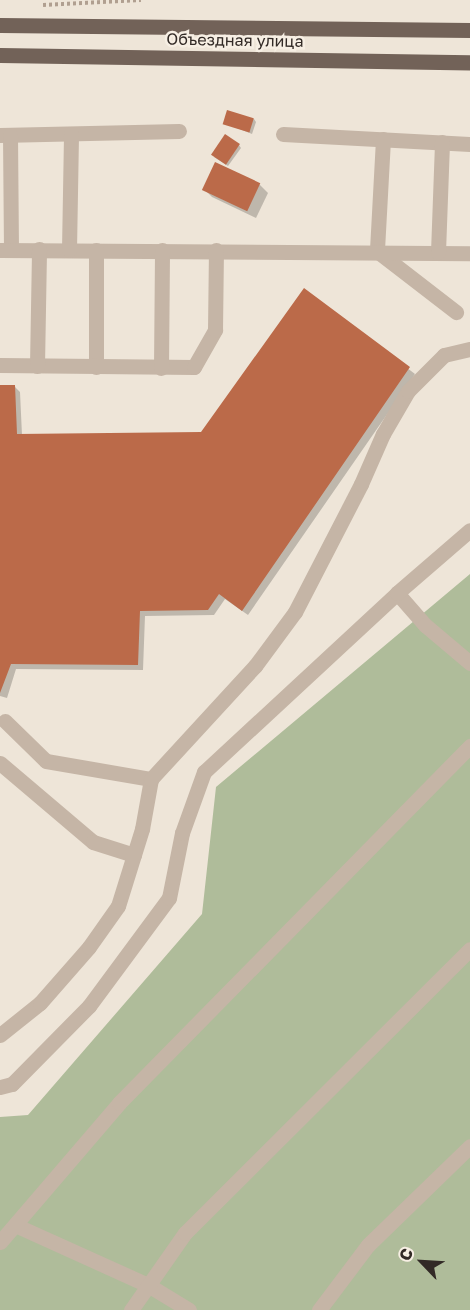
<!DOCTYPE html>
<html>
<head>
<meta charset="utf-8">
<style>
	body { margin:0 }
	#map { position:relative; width:470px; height:1310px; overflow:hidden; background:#eee5d8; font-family:"Golos Text",sans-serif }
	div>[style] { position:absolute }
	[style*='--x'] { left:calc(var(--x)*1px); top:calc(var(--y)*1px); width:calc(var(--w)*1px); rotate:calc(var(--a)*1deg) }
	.green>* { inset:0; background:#afbc9a }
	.shadow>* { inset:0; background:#0003 }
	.building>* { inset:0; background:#bb6a49; transform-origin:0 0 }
	.path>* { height:4px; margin-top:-2px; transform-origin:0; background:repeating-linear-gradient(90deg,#b09f90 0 3px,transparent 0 6px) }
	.minor>* { height:15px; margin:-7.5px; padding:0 7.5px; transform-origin:7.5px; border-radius:7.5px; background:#c5b5a6 }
	.major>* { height:15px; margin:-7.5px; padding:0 7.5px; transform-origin:7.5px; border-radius:7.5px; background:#726258 }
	span { translate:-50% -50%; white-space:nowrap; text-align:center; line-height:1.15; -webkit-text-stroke:5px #f7efe4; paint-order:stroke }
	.street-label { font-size:16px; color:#322a26 }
	.north { position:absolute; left:392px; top:1232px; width:60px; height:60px; -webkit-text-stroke:4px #f7efe4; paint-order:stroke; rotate:295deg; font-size:16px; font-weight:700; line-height:24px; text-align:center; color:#322a26 }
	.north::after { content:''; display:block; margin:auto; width:21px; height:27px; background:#322a26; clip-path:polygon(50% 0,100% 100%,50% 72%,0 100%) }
</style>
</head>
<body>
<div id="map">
	<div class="green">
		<div style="clip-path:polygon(470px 574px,470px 1310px,0 1310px,0 1117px,28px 1115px,202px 914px,216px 787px)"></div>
	</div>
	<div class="shadow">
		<div style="clip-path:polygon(254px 119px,256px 122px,252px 134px,225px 123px)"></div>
		<div style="clip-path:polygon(239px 145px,241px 148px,228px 166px,214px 157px)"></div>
		<div style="clip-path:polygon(215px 164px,260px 185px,268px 193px,256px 218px,212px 197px,204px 189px)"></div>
		<div style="clip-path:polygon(305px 290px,415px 374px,248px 615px,225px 599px,214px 615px,145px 616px,143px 670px,16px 669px,7px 698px,0 696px,0 387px,15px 387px,20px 392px,22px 435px,202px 434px)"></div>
	</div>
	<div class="building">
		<div style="left:227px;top:110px;width:28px;height:15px;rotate:17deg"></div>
		<div style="left:225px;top:134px;width:18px;height:25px;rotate:34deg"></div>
		<div style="left:215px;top:162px;width:50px;height:31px;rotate:25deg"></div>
		<div style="clip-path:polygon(304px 288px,410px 367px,242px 611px,219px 594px,208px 610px,140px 611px,138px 665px,11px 664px,0 693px,0 385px,15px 385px,17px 434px,201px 432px)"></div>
	</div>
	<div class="path">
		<div style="--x:43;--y:5;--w:98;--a:-2.9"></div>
	</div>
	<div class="minor">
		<div style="--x:283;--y:134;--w:187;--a:3.1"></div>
		<div style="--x:0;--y:135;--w:179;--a:-1.3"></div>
		<div style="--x:10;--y:135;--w:115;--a:89.5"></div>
		<div style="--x:383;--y:139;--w:112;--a:93.1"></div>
		<div style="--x:377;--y:251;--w:100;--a:37.7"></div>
		<div style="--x:0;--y:250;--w:470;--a:0.4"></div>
		<div style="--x:69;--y:250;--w:116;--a:-89"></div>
		<div style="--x:96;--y:250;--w:117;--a:90"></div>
		<div style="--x:438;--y:252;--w:110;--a:-87.9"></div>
		<div style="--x:0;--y:365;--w:194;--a:0.6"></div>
		<div style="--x:194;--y:367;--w:43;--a:-60.4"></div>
		<div style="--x:215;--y:330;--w:80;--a:-89.3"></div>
		<div style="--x:37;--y:366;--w:117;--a:-89"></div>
		<div style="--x:161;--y:368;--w:118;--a:-89.5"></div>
		<div style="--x:397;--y:593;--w:43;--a:48.8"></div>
		<div style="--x:425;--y:625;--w:59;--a:40.2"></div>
		<div style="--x:5;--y:721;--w:57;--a:44.3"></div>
		<div style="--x:46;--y:761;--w:107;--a:9.7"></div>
		<div style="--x:0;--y:763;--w:122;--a:40.3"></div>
		<div style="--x:93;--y:842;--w:43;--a:17.6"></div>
		<div style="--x:0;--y:1035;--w:51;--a:-38.7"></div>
		<div style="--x:40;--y:1003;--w:74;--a:-48.8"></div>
		<div style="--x:89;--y:947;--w:50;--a:-54.7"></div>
		<div style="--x:118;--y:906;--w:81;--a:-72.7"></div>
		<div style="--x:142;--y:829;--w:51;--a:-79.8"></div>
		<div style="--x:151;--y:779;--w:154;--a:-47.4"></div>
		<div style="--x:255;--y:666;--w:67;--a:-53.5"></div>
		<div style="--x:295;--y:612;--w:144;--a:-62.7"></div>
		<div style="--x:361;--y:484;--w:55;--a:-66.3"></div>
		<div style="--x:383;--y:434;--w:50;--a:-59.8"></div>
		<div style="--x:408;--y:391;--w:51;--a:-45"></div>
		<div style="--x:444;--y:355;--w:27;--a:-13"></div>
		<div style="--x:0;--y:1087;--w:12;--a:-14"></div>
		<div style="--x:12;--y:1084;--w:110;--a:-45.4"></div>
		<div style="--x:89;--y:1006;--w:134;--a:-53.5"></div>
		<div style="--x:169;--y:898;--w:66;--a:-78.7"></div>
		<div style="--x:182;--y:833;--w:65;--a:-70.2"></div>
		<div style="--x:204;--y:772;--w:263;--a:-42.8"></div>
		<div style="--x:397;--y:593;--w:96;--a:-40.8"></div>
		<div style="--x:15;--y:1225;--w:146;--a:24.3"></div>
		<div style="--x:148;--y:1285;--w:48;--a:31.4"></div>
		<div style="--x:0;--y:1242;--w:183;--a:-49.4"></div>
		<div style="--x:119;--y:1103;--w:501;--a:-45.49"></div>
		<div style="--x:131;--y:1310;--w:94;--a:-55"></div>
		<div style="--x:185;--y:1233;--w:402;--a:-44.9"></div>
		<div style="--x:319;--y:1310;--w:81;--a:-53"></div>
		<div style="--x:368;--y:1245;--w:142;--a:-44.1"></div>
	</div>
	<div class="major">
		<div style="--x:0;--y:25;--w:470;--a:0.6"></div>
		<div style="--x:0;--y:55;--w:470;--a:0.9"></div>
	</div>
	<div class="street-label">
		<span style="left:235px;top:40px;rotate:1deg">Объездная улица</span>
	</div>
	<div class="north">С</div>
</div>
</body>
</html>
